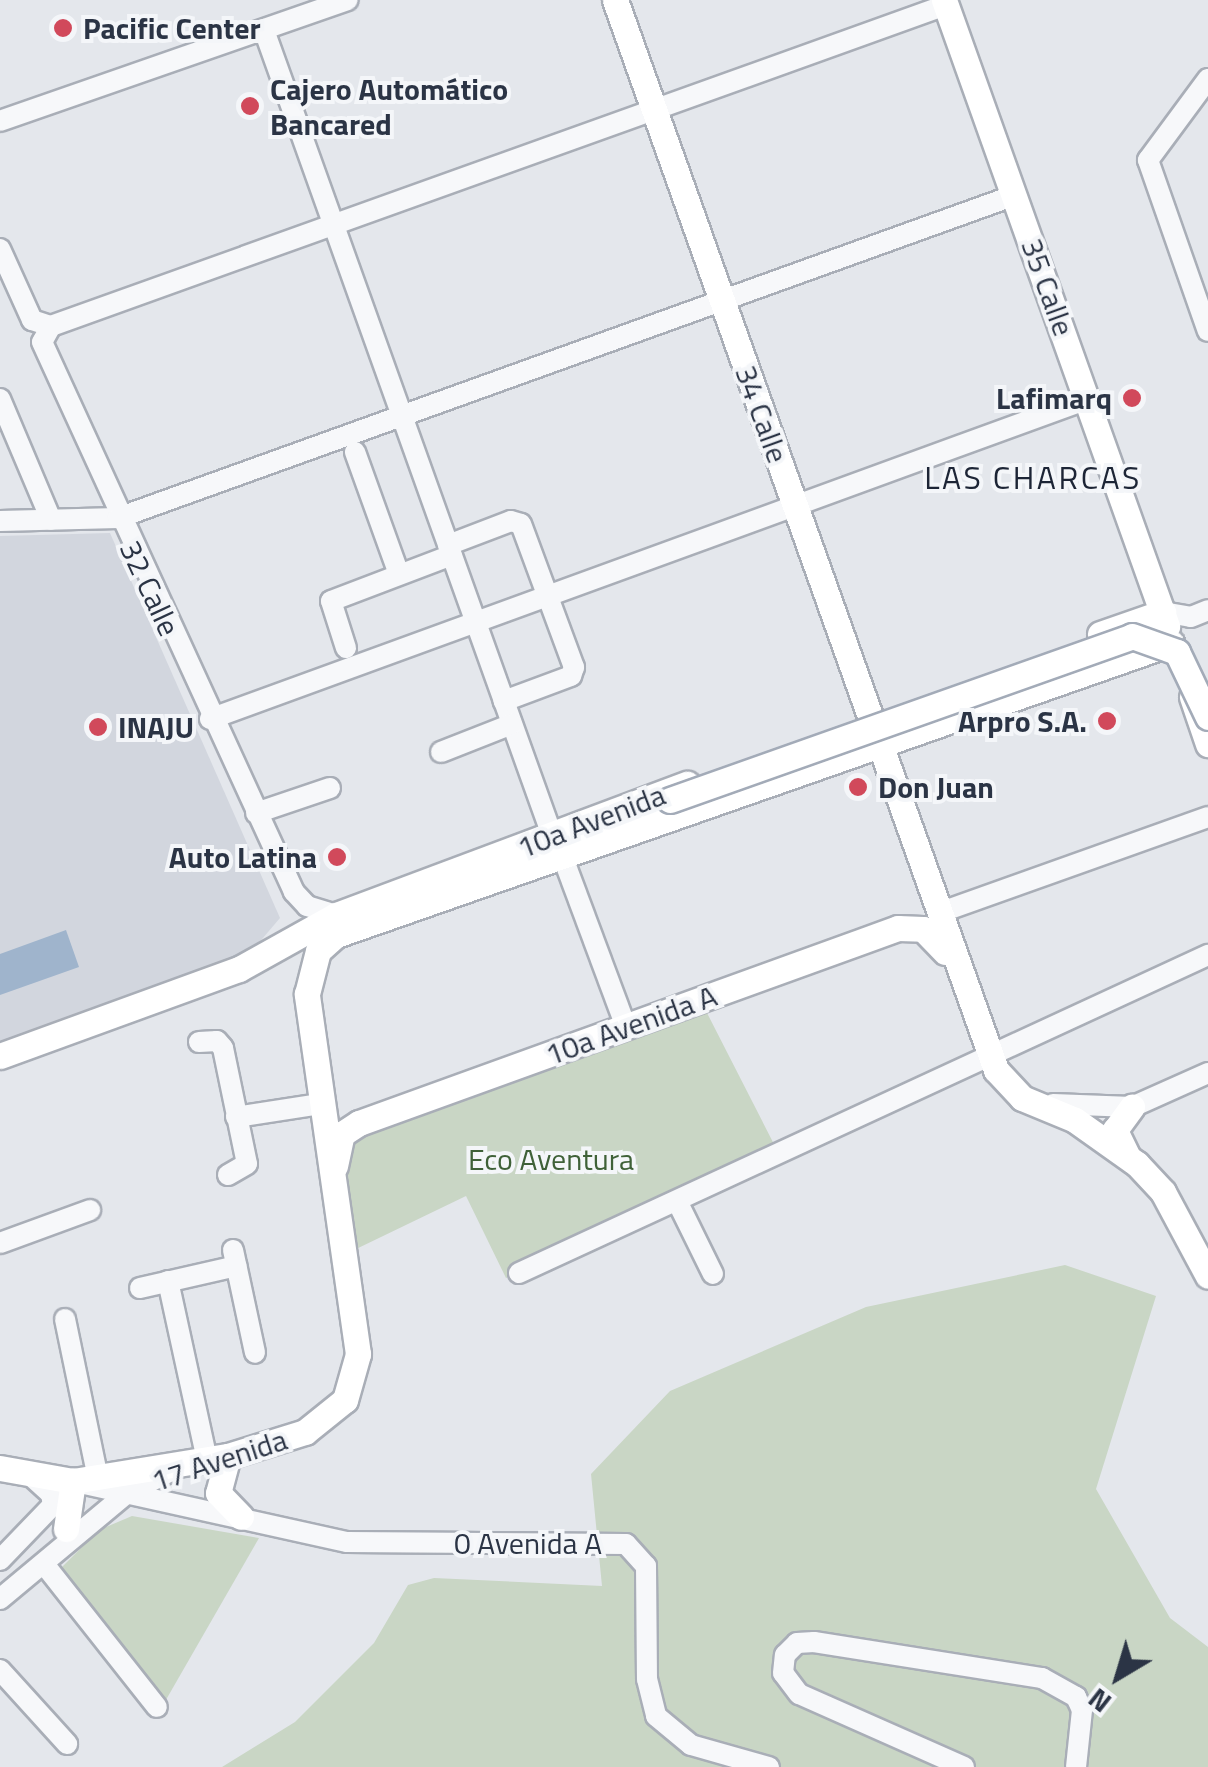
<!DOCTYPE html>
<html>
<head>
<meta charset="utf-8">
<style>
	body { margin:0 }
	#map { position:relative; width:1208px; height:1767px; overflow:hidden; background:#e4e7ec; font-family:"Titillium Web",sans-serif }
	div>[style] { position:absolute }
	[style*='--x'] { left:calc(var(--x)*1px); top:calc(var(--y)*1px); width:calc(var(--w)*1px); rotate:calc(var(--a)*1deg) }
	.built>* { inset:0; background:#d2d6de }
	.green>* { inset:0; background:#c9d6c5 }
	.water>* { inset:0; background:#9fb4cc }
	.roads { filter:drop-shadow(2px 0 #a9aeb7) drop-shadow(-2px 0 #a9aeb7) drop-shadow(0 2px #a9aeb7) drop-shadow(0 -2px #a9aeb7) }
	.minor>* { height:20px; margin:-10px; padding:0 10px; transform-origin:10px; border-radius:10px; background:#f7f8fa }
	.major>* { height:25px; margin:-12.5px; padding:0 12.5px; transform-origin:12.5px; border-radius:12.5px; background:#fff }
	.bridges { filter:drop-shadow(2px 0 #a3abb8) drop-shadow(-2px 0 #a3abb8) drop-shadow(0 2px #a3abb8) drop-shadow(0 -2px #a3abb8) }
	.major-bridge>* { height:25px; margin:-12.5px; padding:0 12.5px; transform-origin:12.5px; border-radius:12.5px; background:#fff }
	.dots>* { width:28px; height:28px; translate:-50% -50%; box-sizing:border-box; border:5px solid #f4f6f9; border-radius:50% }
	span { translate:-50% -50%; white-space:nowrap; text-align:center; line-height:1.15; -webkit-text-stroke:8px #f4f6f9; paint-order:stroke }
	.poi-label { font-size:30px; color:#2b3445; font-weight:700 }
	.left { translate:0 -50%; text-align:left }
	.right { translate:-100% -50%; text-align:right }
	.street-label { font-size:30px; color:#2b3445 }
	.park-label { font-size:30px; color:#3f6138 }
	.neighbourhood-label { font-size:32px; color:#1d2536; letter-spacing:2.5px }
	.north { position:absolute; left:1068px; top:1627px; width:100px; height:100px; -webkit-text-stroke:8px #f4f6f9; paint-order:stroke; rotate:218deg; font-size:28px; font-weight:700; line-height:40px; text-align:center; color:#2b3445 }
	.north::after { content:''; display:block; margin:auto; width:35px; height:45px; background:#2b3445; clip-path:polygon(50% 0,100% 100%,50% 72%,0 100%) }
</style>
</head>
<body>
<div id="map">
	<div class="built">
		<div style="clip-path:polygon(110px 533px,280px 918px,246px 958px,0 1042px,0 536px)"></div>
	</div>
	<div class="green">
		<div style="clip-path:polygon(706px 1011px,779px 1154px,506px 1278px,466px 1196px,352px 1251px,346px 1138px)"></div>
		<div style="clip-path:polygon(1065px 1265px,1156px 1296px,1096px 1489px,1170px 1618px,1208px 1647px,1208px 1767px,222px 1767px,295px 1722px,374px 1643px,408px 1585px,434px 1578px,602px 1586px,591px 1474px,670px 1391px,866px 1307px)"></div>
		<div style="clip-path:polygon(132px 1516px,259px 1538px,163px 1705px,60px 1569px,99px 1530px)"></div>
	</div>
	<div class="water">
		<div style="clip-path:polygon(66px 930px,79px 967px,0 995px,0 954px)"></div>
	</div>
	<div class="roads">
		<div class="minor">
			<div style="--x:264;--y:30;--w:858;--a:70.32"></div>
			<div style="--x:1208;--y:79;--w:101;--a:126.5"></div>
			<div style="--x:1148;--y:160;--w:181;--a:70.7"></div>
			<div style="--x:0;--y:121;--w:368;--a:-19.2"></div>
			<div style="--x:0;--y:249;--w:78;--a:65.7"></div>
			<div style="--x:32;--y:320;--w:20;--a:18"></div>
			<div style="--x:51;--y:326;--w:951;--a:-19.73"></div>
			<div style="--x:51;--y:326;--w:18;--a:119"></div>
			<div style="--x:42;--y:342;--w:605;--a:65.38"></div>
			<div style="--x:294;--y:892;--w:19;--a:47"></div>
			<div style="--x:307;--y:906;--w:30;--a:17"></div>
			<div style="--x:0;--y:399;--w:131;--a:67.1"></div>
			<div style="--x:355;--y:452;--w:130;--a:70.2"></div>
			<div style="--x:0;--y:521;--w:118;--a:-1.5"></div>
			<div style="--x:118;--y:518;--w:953;--a:-19.8"></div>
			<div style="--x:448;--y:545;--w:67;--a:-20.9"></div>
			<div style="--x:511;--y:521;--w:10;--a:17"></div>
			<div style="--x:521;--y:524;--w:153;--a:69.7"></div>
			<div style="--x:574;--y:667;--w:9;--a:108"></div>
			<div style="--x:571;--y:676;--w:72;--a:159.5"></div>
			<div style="--x:1163;--y:612;--w:28;--a:10"></div>
			<div style="--x:1191;--y:617;--w:18;--a:-22"></div>
			<div style="--x:346;--y:648;--w:49;--a:-107.7"></div>
			<div style="--x:331;--y:601;--w:129;--a:-20.8"></div>
			<div style="--x:210;--y:719;--w:934;--a:-20.03"></div>
			<div style="--x:441;--y:752;--w:76;--a:-21.5"></div>
			<div style="--x:256;--y:813;--w:78;--a:-18.7"></div>
			<div style="--x:562;--y:855;--w:184;--a:69.6"></div>
			<div style="--x:947;--y:910;--w:277;--a:-19.6"></div>
			<div style="--x:199;--y:1042;--w:18;--a:-3"></div>
			<div style="--x:217;--y:1041;--w:9;--a:49"></div>
			<div style="--x:223;--y:1048;--w:118;--a:78.3"></div>
			<div style="--x:247;--y:1164;--w:22;--a:150"></div>
			<div style="--x:1053;--y:1104;--w:79;--a:2.2"></div>
			<div style="--x:1132;--y:1107;--w:83;--a:-24.1"></div>
			<div style="--x:236;--y:1117;--w:85;--a:-8.8"></div>
			<div style="--x:678;--y:1203;--w:79;--a:63.8"></div>
			<div style="--x:0;--y:1243;--w:96;--a:-20.1"></div>
			<div style="--x:233;--y:1250;--w:105;--a:77.9"></div>
			<div style="--x:519;--y:1273;--w:759;--a:-24.78"></div>
			<div style="--x:168;--y:1281;--w:183;--a:77.7"></div>
			<div style="--x:140;--y:1288;--w:99;--a:-12.8"></div>
			<div style="--x:65;--y:1319;--w:162;--a:78.3"></div>
			<div style="--x:80;--y:1483;--w:273;--a:12.5"></div>
			<div style="--x:347;--y:1542;--w:279;--a:0.4"></div>
			<div style="--x:626;--y:1544;--w:30;--a:48"></div>
			<div style="--x:646;--y:1566;--w:113;--a:89.5"></div>
			<div style="--x:647;--y:1679;--w:38;--a:76"></div>
			<div style="--x:656;--y:1716;--w:45;--a:39.6"></div>
			<div style="--x:691;--y:1745;--w:81;--a:15.8"></div>
			<div style="--x:0;--y:1560;--w:76;--a:-46.1"></div>
			<div style="--x:53;--y:1505;--w:11;--a:-100"></div>
			<div style="--x:51;--y:1494;--w:30;--a:-138"></div>
			<div style="--x:44;--y:1564;--w:182;--a:51.7"></div>
			<div style="--x:0;--y:1599;--w:164;--a:-39.8"></div>
			<div style="--x:126;--y:1494;--w:48;--a:-27.1"></div>
			<div style="--x:0;--y:1670;--w:100;--a:47.8"></div>
			<div style="--x:964;--y:1767;--w:180;--a:-156.1"></div>
			<div style="--x:799;--y:1694;--w:26;--a:-127"></div>
			<div style="--x:783;--y:1673;--w:18;--a:-84"></div>
			<div style="--x:785;--y:1655;--w:17;--a:-45"></div>
			<div style="--x:797;--y:1643;--w:17;--a:-3"></div>
			<div style="--x:814;--y:1642;--w:231;--a:9"></div>
			<div style="--x:1042;--y:1678;--w:39;--a:29"></div>
			<div style="--x:1076;--y:1697;--w:14;--a:65"></div>
			<div style="--x:1082;--y:1710;--w:57;--a:96"></div>
		</div>
		<div class="major">
			<div style="--x:615;--y:0;--w:1136;--a:70.4"></div>
			<div style="--x:996;--y:1070;--w:38;--a:47"></div>
			<div style="--x:1022;--y:1098;--w:57;--a:22.5"></div>
			<div style="--x:1075;--y:1120;--w:76;--a:35.4"></div>
			<div style="--x:1137;--y:1164;--w:38;--a:47"></div>
			<div style="--x:1163;--y:1192;--w:95;--a:61.8"></div>
			<div style="--x:944;--y:0;--w:665;--a:70.39"></div>
			<div style="--x:1100;--y:634;--w:67;--a:-19.2"></div>
			<div style="--x:1192;--y:697;--w:50;--a:71.2"></div>
			<div style="--x:0;--y:1056;--w:254;--a:-20"></div>
			<div style="--x:239;--y:969;--w:111;--a:-29.1"></div>
			<div style="--x:336;--y:915;--w:375;--a:-20.5"></div>
			<div style="--x:1127;--y:1155;--w:28;--a:-116"></div>
			<div style="--x:1115;--y:1130;--w:29;--a:-54"></div>
			<div style="--x:335;--y:1166;--w:33;--a:-78"></div>
			<div style="--x:342;--y:1134;--w:20;--a:-33"></div>
			<div style="--x:359;--y:1123;--w:573;--a:-19.89"></div>
			<div style="--x:898;--y:928;--w:25;--a:2"></div>
			<div style="--x:923;--y:929;--w:32;--a:46"></div>
			<div style="--x:228;--y:1456;--w:38;--a:105"></div>
			<div style="--x:218;--y:1493;--w:33;--a:46"></div>
			<div style="--x:0;--y:1468;--w:74;--a:10.1"></div>
			<div style="--x:73;--y:1481;--w:157;--a:-9.2"></div>
			<div style="--x:228;--y:1456;--w:81;--a:-17.3"></div>
			<div style="--x:305;--y:1432;--w:51;--a:-38.7"></div>
			<div style="--x:345;--y:1400;--w:48;--a:-74.2"></div>
			<div style="--x:358;--y:1354;--w:364;--a:-98.1"></div>
			<div style="--x:307;--y:994;--w:44;--a:-75.7"></div>
			<div style="--x:318;--y:951;--w:24;--a:-42"></div>
			<div style="--x:336;--y:935;--w:885;--a:-19.27"></div>
			<div style="--x:66;--y:1529;--w:49;--a:-81.7"></div>
		</div>
	</div>
	<div class="bridges">
		<div class="major-bridge">
			<div style="--x:670;--y:800;--w:490;--a:-19.5"></div>
			<div style="--x:1132;--y:636;--w:48;--a:19.6"></div>
			<div style="--x:1177;--y:652;--w:72;--a:64.5"></div>
		</div>
	</div>
	<div class="dots">
		<div style="left:63px;top:28px;background:#d1495b"></div>
		<div style="left:250px;top:106px;background:#d1495b"></div>
		<div style="left:1132px;top:398px;background:#d1495b"></div>
		<div style="left:1107px;top:721px;background:#d1495b"></div>
		<div style="left:98px;top:727px;background:#d1495b"></div>
		<div style="left:858px;top:787px;background:#d1495b"></div>
		<div style="left:337px;top:857px;background:#d1495b"></div>
	</div>
	<div class="poi-label">
		<span class="left" style="left:83px;top:28px">Pacific Center</span>
		<span class="left" style="left:270px;top:106px">Cajero Automático<br>Bancared</span>
		<span class="right" style="left:1112px;top:398px">Lafimarq</span>
		<span class="right" style="left:1087px;top:721px">Arpro S.A.</span>
		<span class="left" style="left:118px;top:727px">INAJU</span>
		<span class="left" style="left:878px;top:787px">Don Juan</span>
		<span class="right" style="left:317px;top:857px">Auto Latina</span>
	</div>
	<div class="street-label">
		<span style="left:1048px;top:287px;rotate:70deg">35 Calle</span>
		<span style="left:762px;top:414px;rotate:70deg">34 Calle</span>
		<span style="left:150px;top:588px;rotate:65deg">32 Calle</span>
		<span style="left:591px;top:821px;rotate:-21deg">10a Avenida</span>
		<span style="left:631px;top:1025px;rotate:-20deg">10a Avenida A</span>
		<span style="left:219px;top:1460px;rotate:-18deg">17 Avenida</span>
		<span style="left:528px;top:1543px">0 Avenida A</span>
	</div>
	<div class="park-label">
		<span style="left:551px;top:1159px">Eco Aventura</span>
	</div>
	<div class="neighbourhood-label">
		<span style="left:1033px;top:477px">LAS CHARCAS</span>
	</div>
	<div class="north">N</div>
</div>
</body>
</html>
